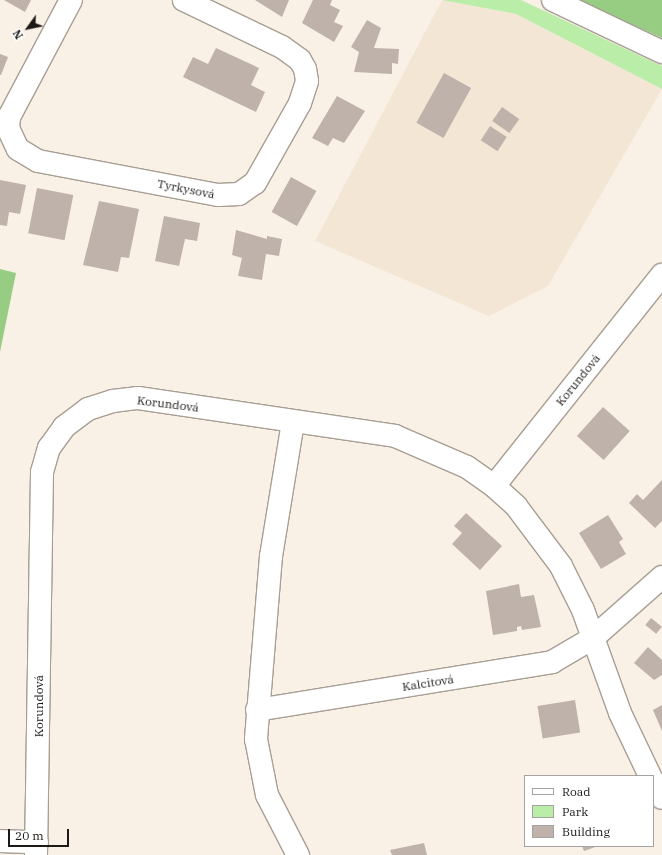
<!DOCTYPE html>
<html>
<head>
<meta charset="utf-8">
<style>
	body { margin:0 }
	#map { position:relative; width:662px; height:855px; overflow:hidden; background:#faf1e6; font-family:"IBM Plex Serif",serif }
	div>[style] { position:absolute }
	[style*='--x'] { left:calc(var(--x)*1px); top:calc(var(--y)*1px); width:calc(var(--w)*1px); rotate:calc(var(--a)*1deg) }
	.built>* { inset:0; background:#f4e6d5 }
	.green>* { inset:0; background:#baeda8 }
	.forest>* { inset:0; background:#96cd82 }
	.building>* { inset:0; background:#beb2ab; transform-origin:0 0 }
	.roads { filter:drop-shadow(1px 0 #a79e94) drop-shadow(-1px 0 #a79e94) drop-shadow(0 1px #a79e94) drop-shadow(0 -1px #a79e94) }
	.minor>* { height:22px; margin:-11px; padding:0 11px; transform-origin:11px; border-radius:11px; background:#fff }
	span { translate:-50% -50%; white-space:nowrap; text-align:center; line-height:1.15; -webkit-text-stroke:3px #fff; paint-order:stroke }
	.street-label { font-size:12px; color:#1c1916 }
	.legend { position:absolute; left:524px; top:775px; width:130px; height:72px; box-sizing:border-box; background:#fff; border:1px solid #a4a3a2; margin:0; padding:5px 7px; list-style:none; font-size:12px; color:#1c1916 }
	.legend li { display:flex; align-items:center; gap:8px; height:20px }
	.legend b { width:20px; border:1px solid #a4a3a2 }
	.north { position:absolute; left:8px; top:8px; width:40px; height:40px; -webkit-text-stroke:3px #fff; paint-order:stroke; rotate:237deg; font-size:11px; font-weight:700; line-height:16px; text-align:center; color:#1c1916 }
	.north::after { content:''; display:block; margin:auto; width:14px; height:18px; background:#1c1916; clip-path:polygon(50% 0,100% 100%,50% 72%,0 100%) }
	.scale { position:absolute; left:8px; top:829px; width:61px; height:18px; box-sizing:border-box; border:2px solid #1c1916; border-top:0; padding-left:5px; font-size:12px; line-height:14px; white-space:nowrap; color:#1c1916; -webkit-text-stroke:3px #fff; paint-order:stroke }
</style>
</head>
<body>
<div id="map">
	<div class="built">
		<div style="clip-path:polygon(442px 0,516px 14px,662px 89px,548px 286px,489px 316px,315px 241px)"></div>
	</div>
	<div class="green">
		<div style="clip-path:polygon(442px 0,521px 0,662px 66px,662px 89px,516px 14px)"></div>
	</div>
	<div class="forest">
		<div style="clip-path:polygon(578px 0,662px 0,662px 38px)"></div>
		<div style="clip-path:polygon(0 269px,16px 273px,0 352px)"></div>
	</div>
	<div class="building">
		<div style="clip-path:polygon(4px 0,31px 0,25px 12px)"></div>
		<div style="clip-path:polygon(255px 0,289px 0,282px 17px)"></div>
		<div style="clip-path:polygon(313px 0,332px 0,330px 5px,340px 10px,334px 22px,343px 26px,334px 42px,302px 23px)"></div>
		<div style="clip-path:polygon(367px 20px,381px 28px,374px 48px,399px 49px,398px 64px,392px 63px,392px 74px,354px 72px,359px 52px,351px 47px)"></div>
		<div style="clip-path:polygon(216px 48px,259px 68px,251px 85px,265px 92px,256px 112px,183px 77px,193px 57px,208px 64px)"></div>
		<div style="clip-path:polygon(0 54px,8px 57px,1px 75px,0 75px)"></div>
		<div style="left:444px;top:73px;width:31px;height:57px;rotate:29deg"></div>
		<div style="clip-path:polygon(337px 96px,365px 111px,344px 143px,333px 138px,328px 146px,312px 138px)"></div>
		<div style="left:502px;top:107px;width:21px;height:17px;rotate:35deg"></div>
		<div style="left:490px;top:126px;width:20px;height:17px;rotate:33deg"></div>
		<div style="left:291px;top:177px;width:29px;height:40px;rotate:29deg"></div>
		<div style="clip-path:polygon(0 180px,26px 185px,20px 214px,9px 212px,7px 226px,0 225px)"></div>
		<div style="left:37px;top:188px;width:37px;height:46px;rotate:11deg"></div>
		<div style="clip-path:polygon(99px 201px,139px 209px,129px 258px,121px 257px,118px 272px,83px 265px)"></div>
		<div style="clip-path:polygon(164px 216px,200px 223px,197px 241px,185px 239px,179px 266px,155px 261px)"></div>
		<div style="clip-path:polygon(236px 230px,267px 239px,267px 236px,282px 239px,279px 256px,266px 254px,262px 280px,238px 276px,242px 258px,232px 255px)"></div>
		<div style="left:603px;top:407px;width:36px;height:39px;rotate:42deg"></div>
		<div style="clip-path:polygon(662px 480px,662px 521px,655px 528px,629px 503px,637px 494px,643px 500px)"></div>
		<div style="clip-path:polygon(466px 513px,502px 546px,480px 570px,452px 544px,462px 533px,454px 526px)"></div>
		<div style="clip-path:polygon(608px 515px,623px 539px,619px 542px,626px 554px,601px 569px,579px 533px)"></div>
		<div style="clip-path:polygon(519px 584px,521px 597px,534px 595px,541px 627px,522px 630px,521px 626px,517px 627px,517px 631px,493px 635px,486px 591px)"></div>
		<div style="left:651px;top:618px;width:14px;height:9px;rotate:39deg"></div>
		<div style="clip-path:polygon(648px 647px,662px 660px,662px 675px,654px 680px,634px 663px)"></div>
		<div style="left:575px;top:700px;width:33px;height:38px;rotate:81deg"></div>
		<div style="clip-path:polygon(662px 705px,662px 731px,653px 710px)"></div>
		<div style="clip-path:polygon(424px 843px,427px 855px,392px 855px,390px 850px)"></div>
		<div style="clip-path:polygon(582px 846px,598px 846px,584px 851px)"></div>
	</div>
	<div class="roads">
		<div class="minor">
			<div style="--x:71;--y:0;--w:132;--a:117.9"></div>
			<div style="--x:9;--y:117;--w:11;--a:95"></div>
			<div style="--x:8;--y:128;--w:23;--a:65"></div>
			<div style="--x:18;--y:149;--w:23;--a:31"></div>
			<div style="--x:38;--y:161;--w:183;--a:10.7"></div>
			<div style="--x:218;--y:195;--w:21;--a:-3"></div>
			<div style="--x:239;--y:194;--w:19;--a:-35"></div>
			<div style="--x:255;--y:183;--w:92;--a:-60.6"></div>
			<div style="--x:300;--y:103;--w:23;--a:-72"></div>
			<div style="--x:307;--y:81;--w:12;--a:-99"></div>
			<div style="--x:305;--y:69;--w:10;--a:-119"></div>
			<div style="--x:300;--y:60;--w:22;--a:-144"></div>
			<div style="--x:282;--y:47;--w:109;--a:-154.4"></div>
			<div style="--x:553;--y:0;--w:121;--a:25.5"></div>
			<div style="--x:293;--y:422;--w:136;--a:99.3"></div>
			<div style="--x:271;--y:556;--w:184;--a:94.7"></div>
			<div style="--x:256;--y:739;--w:57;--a:78.9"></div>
			<div style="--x:267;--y:795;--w:68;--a:62.7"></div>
			<div style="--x:494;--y:486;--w:270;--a:-51.5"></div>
			<div style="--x:257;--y:710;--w:299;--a:-9.2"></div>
			<div style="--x:552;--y:662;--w:48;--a:-30.3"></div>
			<div style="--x:593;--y:638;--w:92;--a:-41.5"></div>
			<div style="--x:653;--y:781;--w:19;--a:62"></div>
			<div style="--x:0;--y:841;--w:37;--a:2"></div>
			<div style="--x:36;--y:855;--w:383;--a:-89.1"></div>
			<div style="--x:42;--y:472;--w:25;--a:-74"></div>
			<div style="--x:49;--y:448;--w:26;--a:-54"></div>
			<div style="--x:64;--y:427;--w:30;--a:-37"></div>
			<div style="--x:88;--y:409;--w:26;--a:-18"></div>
			<div style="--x:113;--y:401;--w:25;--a:-7"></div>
			<div style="--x:138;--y:398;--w:260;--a:8.4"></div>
			<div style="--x:395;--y:436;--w:78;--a:23.3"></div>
			<div style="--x:467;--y:467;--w:33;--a:35"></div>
			<div style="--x:494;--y:486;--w:30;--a:42"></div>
			<div style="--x:516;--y:506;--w:75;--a:53.1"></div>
			<div style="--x:561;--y:566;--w:49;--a:63.4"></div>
			<div style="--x:583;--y:610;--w:109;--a:70.2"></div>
			<div style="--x:620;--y:713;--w:70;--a:64.5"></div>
		</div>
	</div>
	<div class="street-label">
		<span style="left:186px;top:189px;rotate:11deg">Tyrkysová</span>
		<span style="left:578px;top:380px;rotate:-51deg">Korundová</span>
		<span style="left:168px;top:404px;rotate:7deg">Korundová</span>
		<span style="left:428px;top:683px;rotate:-9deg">Kalcitová</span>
		<span style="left:39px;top:706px;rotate:-90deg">Korundová</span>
	</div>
	<ul class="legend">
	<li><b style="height:5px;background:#fff"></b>Road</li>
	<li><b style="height:11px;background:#baeda8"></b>Park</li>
	<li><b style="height:11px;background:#beb2ab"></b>Building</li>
	</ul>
	<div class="north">N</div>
	<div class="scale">20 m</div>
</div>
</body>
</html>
